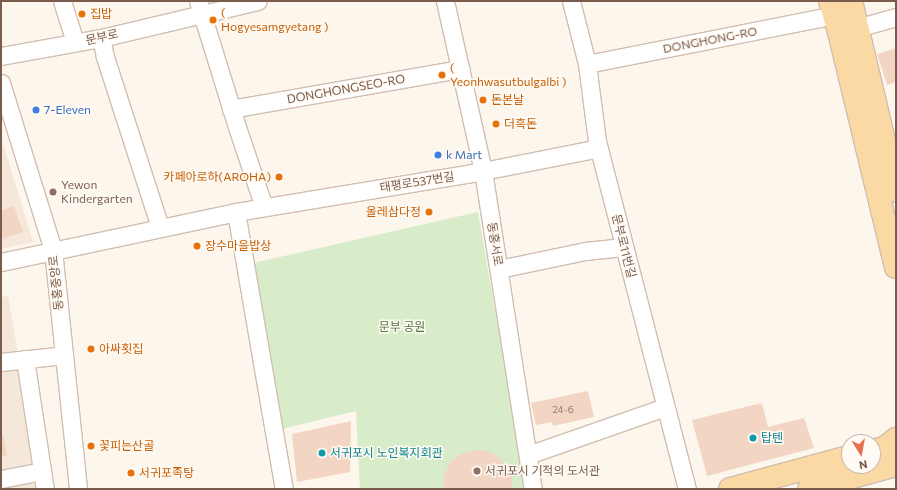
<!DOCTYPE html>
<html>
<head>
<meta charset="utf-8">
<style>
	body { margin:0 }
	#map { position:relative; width:897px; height:490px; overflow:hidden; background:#fdf6ec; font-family:Commissioner,"Noto Sans KR",sans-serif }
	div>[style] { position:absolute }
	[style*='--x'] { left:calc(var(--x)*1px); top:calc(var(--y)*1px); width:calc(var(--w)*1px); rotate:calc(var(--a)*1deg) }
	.residential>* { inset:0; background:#f5e8da }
	.green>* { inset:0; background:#d8ecc9 }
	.building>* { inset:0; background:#f3d5c3 }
	.roads { filter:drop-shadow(1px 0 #d1beb0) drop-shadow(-1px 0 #d1beb0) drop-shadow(0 1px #d1beb0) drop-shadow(0 -1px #d1beb0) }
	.minor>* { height:17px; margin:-8.5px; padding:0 8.5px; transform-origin:8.5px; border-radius:8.5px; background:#fff }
	.major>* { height:22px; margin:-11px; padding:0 11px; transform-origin:11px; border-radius:11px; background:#fbd9a5 }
	.dots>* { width:11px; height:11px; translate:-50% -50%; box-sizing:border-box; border:2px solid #fffaf3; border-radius:50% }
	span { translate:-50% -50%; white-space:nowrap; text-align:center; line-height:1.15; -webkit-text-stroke:3px #fffaf3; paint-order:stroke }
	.number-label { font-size:10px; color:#987a6a }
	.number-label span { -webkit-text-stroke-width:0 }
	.food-label { font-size:12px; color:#c56008 }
	.left { translate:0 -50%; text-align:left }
	.right { translate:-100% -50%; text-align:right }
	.street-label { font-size:12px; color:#7a5c4d }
	.shop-label { font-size:12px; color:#366cbe }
	.education-label { font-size:12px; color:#785e54 }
	.park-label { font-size:12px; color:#537a41 }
	.culture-label { font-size:12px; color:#0d838f }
	.frame { position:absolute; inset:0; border:2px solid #7a5c4d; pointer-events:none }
	.north { position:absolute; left:841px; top:434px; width:40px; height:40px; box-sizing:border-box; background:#fffaf3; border:1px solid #cabbb1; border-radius:50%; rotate:169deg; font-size:11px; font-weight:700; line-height:16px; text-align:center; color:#7a5c4d }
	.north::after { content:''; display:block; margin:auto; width:14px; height:18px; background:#e76f51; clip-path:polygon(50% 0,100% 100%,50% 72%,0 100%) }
</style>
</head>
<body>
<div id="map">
	<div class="residential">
		<div style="clip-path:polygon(1px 137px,33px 242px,1px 249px)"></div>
		<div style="clip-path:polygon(8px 296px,41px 489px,1px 489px,1px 297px)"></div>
	</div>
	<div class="green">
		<div style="clip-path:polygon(478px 212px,526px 489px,360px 489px,356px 411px,282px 429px,249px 264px)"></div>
	</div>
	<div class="building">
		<div style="clip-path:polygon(896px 48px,896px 82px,887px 85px,877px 54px)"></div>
		<div style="clip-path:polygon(14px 206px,23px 232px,1px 239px,1px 211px)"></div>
		<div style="clip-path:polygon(588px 391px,594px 417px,553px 426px,552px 422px,536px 425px,531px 403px)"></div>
		<div style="clip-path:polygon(762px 403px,768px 427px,804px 418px,814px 448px,707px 476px,692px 420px)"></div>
		<div style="clip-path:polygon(351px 421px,350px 472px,297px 482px,292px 434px)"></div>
		<div style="clip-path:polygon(1px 434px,3px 434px,7px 456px,1px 457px)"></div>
		<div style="clip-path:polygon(481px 450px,492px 453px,501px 459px,508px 468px,512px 478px,512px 489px,443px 489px,445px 473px,450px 463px,459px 455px,469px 451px)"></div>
	</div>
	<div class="roads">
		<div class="minor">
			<div style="--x:62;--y:1;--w:43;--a:72.4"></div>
			<div style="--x:198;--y:1;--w:132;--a:72.8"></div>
			<div style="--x:237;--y:127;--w:84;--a:71.4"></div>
			<div style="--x:445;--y:1;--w:174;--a:77.4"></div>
			<div style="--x:483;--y:171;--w:322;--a:81.1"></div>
			<div style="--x:571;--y:1;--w:65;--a:75.7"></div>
			<div style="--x:587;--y:64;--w:78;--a:82.6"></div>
			<div style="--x:597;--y:141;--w:359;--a:75.5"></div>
			<div style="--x:846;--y:31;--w:52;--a:-15.6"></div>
			<div style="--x:101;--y:38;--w:19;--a:78"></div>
			<div style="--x:105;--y:57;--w:179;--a:72.1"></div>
			<div style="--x:1;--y:56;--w:102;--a:-10.2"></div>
			<div style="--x:101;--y:38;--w:161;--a:-13.3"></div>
			<div style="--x:587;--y:64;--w:252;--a:-11.2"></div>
			<div style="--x:1;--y:83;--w:175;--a:72.7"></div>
			<div style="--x:53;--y:250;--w:240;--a:84"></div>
			<div style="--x:231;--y:109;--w:233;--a:-9.9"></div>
			<div style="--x:236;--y:212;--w:281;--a:80.2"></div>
			<div style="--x:1;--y:262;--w:240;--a:-12"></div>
			<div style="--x:236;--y:212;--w:250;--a:-9.4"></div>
			<div style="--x:483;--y:171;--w:118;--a:-11.2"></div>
			<div style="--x:499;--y:269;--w:88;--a:-11.8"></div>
			<div style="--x:585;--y:251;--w:39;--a:-6"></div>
			<div style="--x:25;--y:359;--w:132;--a:81.3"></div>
			<div style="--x:1;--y:362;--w:63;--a:-6.3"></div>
			<div style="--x:528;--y:455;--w:145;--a:-19.3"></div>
			<div style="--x:1;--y:479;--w:42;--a:-11"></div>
		</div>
		<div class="major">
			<div style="--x:830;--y:1;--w:32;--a:74"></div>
			<div style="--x:839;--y:32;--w:242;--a:76.4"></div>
			<div style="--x:851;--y:1;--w:195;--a:76.7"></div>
			<div style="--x:873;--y:451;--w:14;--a:-17"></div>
			<div style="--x:886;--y:447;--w:13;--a:-39"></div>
			<div style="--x:730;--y:489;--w:123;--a:-15.1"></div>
			<div style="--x:809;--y:489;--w:90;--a:-15.4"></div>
		</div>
	</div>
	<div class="dots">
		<div style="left:82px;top:14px;background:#e8710a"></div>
		<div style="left:213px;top:20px;background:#e8710a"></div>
		<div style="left:442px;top:75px;background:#e8710a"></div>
		<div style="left:483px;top:100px;background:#e8710a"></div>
		<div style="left:36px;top:110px;background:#3f7fe0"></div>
		<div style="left:496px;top:124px;background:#e8710a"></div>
		<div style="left:438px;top:155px;background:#3f7fe0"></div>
		<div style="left:279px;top:177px;background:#e8710a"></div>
		<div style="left:53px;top:192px;background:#8d6e63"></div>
		<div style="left:429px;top:212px;background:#e8710a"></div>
		<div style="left:197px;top:246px;background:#e8710a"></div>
		<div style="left:91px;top:349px;background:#e8710a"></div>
		<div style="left:753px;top:438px;background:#0f9aa8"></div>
		<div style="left:91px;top:446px;background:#e8710a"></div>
		<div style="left:322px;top:453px;background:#0f9aa8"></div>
		<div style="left:477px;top:471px;background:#8d6e63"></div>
		<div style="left:131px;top:473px;background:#e8710a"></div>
	</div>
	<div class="number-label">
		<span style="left:563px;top:410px">24-6</span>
	</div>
	<div class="food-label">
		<span class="left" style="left:221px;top:20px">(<br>Hogyesamgyetang )</span>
		<span class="left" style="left:90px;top:14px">집밥</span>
		<span class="left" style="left:450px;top:75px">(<br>Yeonhwasutbulgalbi )</span>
		<span class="left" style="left:491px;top:100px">돈본날</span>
		<span class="left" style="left:504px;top:124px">더흑돈</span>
		<span class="right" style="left:271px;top:177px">카페아로하(AROHA)</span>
		<span class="right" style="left:421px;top:212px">올레삼다정</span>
		<span class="left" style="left:205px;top:246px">장수마을밥상</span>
		<span class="left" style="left:99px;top:349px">아싸횟집</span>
		<span class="left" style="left:99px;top:446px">꽃피는산골</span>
		<span class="left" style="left:139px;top:473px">서귀포족탕</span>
	</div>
	<div class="street-label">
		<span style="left:102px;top:37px;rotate:-13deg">문부로</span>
		<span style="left:710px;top:40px;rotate:-11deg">DONGHONG-RO</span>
		<span style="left:346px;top:89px;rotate:-10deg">DONGHONGSEO-RO</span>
		<span style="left:417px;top:182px;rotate:-9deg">태평로537번길</span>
		<span style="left:495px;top:244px;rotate:81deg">동홍서로</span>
		<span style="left:624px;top:246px;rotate:76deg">문부로11번길</span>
		<span style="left:56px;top:283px;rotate:-96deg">동홍중앙로</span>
	</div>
	<div class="shop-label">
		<span class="left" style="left:44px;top:110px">7-Eleven</span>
		<span class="left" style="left:446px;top:155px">k Mart</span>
	</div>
	<div class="education-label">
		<span class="left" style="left:61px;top:192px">Yewon<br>Kindergarten</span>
		<span class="left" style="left:485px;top:471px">서귀포시 기적의 도서관</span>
	</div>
	<div class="park-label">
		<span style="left:402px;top:327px">문부 공원</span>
	</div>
	<div class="culture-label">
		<span class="left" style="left:761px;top:438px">탑텐</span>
		<span class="left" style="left:330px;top:453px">서귀포시 노인복지회관</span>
	</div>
	<div class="frame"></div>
	<div class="north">N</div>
</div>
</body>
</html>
